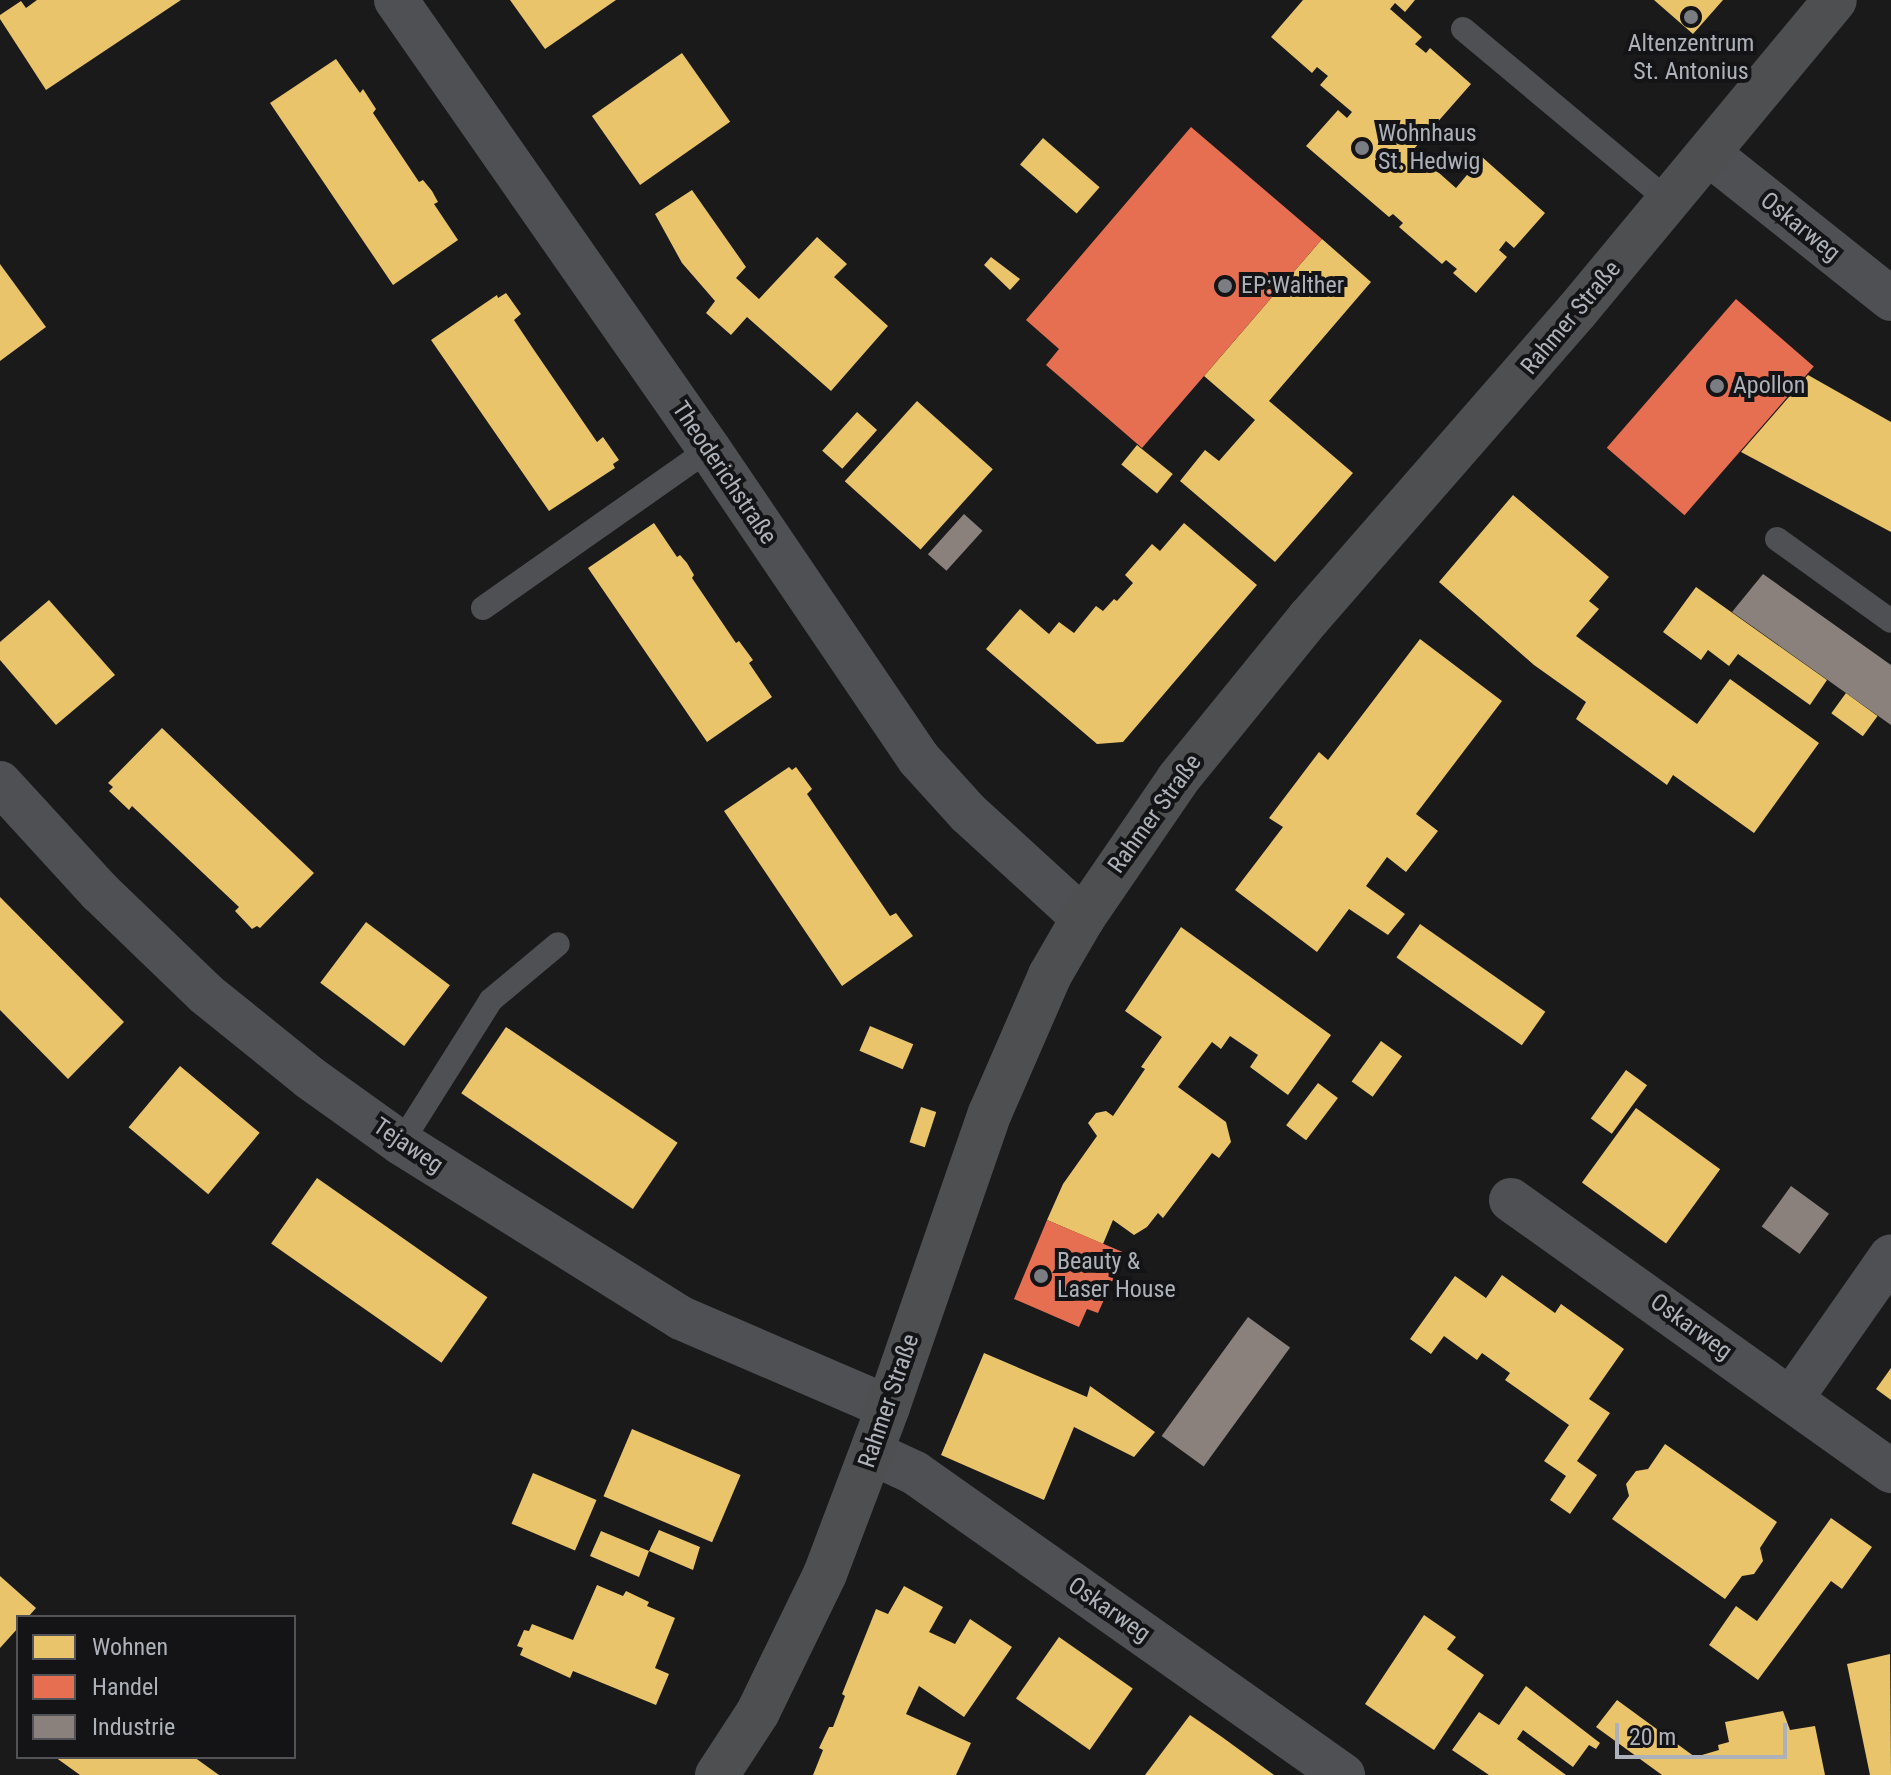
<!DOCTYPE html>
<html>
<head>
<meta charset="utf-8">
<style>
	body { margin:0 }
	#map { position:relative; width:1891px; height:1775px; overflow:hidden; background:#1a1a1a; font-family:"Roboto Condensed",sans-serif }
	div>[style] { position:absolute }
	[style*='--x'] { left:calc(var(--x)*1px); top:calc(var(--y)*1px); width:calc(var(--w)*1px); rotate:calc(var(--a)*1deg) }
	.homes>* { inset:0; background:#e9c46a; transform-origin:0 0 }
	.shops>* { inset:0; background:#e76f51; transform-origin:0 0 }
	.industry>* { inset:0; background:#8a817c; transform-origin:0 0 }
	.service>* { height:24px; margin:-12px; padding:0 12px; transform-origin:12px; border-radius:12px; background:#4f5053 }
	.minor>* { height:44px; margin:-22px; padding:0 22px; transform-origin:22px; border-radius:22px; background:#4f5053 }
	.secondary>* { height:44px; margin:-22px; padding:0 22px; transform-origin:22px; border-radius:22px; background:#4e4f51 }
	.dots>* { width:22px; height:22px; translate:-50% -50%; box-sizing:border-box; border:4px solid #141416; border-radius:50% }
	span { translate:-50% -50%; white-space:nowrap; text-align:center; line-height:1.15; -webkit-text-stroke:8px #141416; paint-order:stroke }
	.poi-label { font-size:24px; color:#adb2ba }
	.left { translate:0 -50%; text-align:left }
	.street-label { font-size:24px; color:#adb2ba }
	.legend { position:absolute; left:16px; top:1615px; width:280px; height:144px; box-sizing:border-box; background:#141416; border:2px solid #515358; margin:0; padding:10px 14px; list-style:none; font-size:24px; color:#adb2ba }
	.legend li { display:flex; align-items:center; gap:16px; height:40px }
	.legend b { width:40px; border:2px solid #515358 }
	.scale { position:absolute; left:1615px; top:1723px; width:172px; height:36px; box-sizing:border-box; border:4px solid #adb2ba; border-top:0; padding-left:10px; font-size:24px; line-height:28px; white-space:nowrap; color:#adb2ba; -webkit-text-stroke:6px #141416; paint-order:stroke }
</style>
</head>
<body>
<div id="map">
	<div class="homes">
		<div style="clip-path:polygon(37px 0,181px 0,46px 90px,0 19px,0 15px,21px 1px,26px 8px)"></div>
		<div style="clip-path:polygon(510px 0,616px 0,545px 49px)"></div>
		<div style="clip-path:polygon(1303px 0,1415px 0,1405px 12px,1395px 3px,1390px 9px,1422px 37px,1415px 44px,1426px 53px,1430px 48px,1471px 84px,1413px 150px,1456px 188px,1482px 157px,1545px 213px,1514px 248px,1506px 241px,1499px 250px,1507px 257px,1476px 293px,1453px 273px,1457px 269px,1446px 260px,1442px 264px,1399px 227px,1403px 223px,1393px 214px,1389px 217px,1306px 146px,1338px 110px,1347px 118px,1352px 112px,1320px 85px,1328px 76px,1317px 67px,1312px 73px,1271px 37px)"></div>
		<div style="clip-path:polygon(1654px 0,1723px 0,1693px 34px)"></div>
		<div style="left:682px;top:53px;width:84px;height:110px;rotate:55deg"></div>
		<div style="clip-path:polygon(336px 59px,360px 93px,363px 89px,376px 109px,373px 113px,419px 182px,423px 180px,432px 191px,438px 202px,434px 204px,458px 240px,393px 285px,270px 103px)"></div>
		<div style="left:1043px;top:138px;width:75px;height:35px;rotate:41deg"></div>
		<div style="clip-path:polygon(692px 190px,746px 267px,736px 278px,759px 299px,817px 237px,847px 264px,834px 277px,888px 326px,831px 391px,747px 317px,731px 335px,706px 313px,715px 301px,682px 263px,655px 214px)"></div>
		<div style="clip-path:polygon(1322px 239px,1371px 282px,1269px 401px,1353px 473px,1275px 562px,1180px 481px,1205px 450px,1219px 461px,1255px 420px,1204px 376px)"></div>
		<div style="clip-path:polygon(991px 257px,1020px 279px,1010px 290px,984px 265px)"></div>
		<div style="clip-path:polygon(0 264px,46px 327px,0 361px)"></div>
		<div style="clip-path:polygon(506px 293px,521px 314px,514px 320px,534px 350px,597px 442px,603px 437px,619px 460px,613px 464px,615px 468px,549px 511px,431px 340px,497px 295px,498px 298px)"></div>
		<div style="clip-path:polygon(1808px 375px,1891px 422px,1891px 532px,1741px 452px)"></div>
		<div style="left:917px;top:401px;width:102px;height:108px;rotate:42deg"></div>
		<div style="left:857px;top:412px;width:27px;height:52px;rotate:42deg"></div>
		<div style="left:1137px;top:445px;width:46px;height:25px;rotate:39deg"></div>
		<div style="clip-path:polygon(1513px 495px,1609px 577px,1589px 601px,1599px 609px,1576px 636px,1697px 724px,1730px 679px,1819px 743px,1754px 833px,1673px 775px,1667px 785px,1576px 719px,1586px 702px,1534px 665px,1439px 582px)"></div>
		<div style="clip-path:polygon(654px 523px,677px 557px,680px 555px,687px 563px,694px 575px,692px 578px,736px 643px,739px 641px,753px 660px,749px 663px,772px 697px,707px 742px,588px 568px)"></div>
		<div style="clip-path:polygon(1184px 523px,1257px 585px,1123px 742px,1097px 744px,986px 649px,1020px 609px,1049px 634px,1059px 622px,1074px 633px,1096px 606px,1103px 611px,1114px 599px,1117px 601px,1133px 583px,1125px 575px,1152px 544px,1160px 551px)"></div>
		<div style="clip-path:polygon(1696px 587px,1827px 680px,1810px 705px,1738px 654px,1729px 666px,1708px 650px,1701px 660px,1663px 632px)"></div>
		<div style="clip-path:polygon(49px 600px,115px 675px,56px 725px,0 660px,0 642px)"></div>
		<div style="clip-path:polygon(1420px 639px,1502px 701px,1416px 814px,1438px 831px,1406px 872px,1387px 857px,1366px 886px,1405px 914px,1388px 935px,1349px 909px,1317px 952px,1235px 890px,1283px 827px,1269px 818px,1319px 752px,1328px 760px)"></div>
		<div style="left:1846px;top:693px;width:39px;height:25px;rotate:36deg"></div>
		<div style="clip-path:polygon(162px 728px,314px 873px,260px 928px,257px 926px,252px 929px,235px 911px,239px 907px,132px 806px,129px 810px,109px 791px,113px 787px,108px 783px)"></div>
		<div style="clip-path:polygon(789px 767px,792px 770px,796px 767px,812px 789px,807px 794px,890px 916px,896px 913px,913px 936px,842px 986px,724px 811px)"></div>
		<div style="clip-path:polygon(0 897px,124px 1022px,68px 1079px,0 1010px)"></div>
		<div style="left:366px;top:922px;width:105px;height:76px;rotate:37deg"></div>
		<div style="left:1420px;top:924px;width:153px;height:41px;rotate:35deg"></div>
		<div style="clip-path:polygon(1181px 927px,1331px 1035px,1288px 1095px,1250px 1067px,1258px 1055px,1230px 1036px,1221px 1049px,1212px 1042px,1178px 1087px,1226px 1122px,1231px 1142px,1219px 1158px,1212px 1153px,1163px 1218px,1158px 1213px,1147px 1227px,1134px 1235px,1113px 1220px,1103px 1244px,1047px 1220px,1063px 1184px,1097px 1136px,1088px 1123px,1096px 1113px,1106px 1111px,1113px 1116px,1145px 1069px,1141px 1067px,1162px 1037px,1125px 1011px)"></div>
		<div style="left:870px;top:1026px;width:47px;height:27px;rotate:23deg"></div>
		<div style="left:506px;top:1027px;width:207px;height:80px;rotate:34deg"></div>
		<div style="left:1381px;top:1041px;width:26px;height:50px;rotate:36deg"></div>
		<div style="left:180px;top:1066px;width:104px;height:80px;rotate:40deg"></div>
		<div style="left:1626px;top:1070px;width:26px;height:60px;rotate:36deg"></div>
		<div style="left:1318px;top:1083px;width:25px;height:53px;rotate:37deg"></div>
		<div style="left:921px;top:1107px;width:16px;height:37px;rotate:18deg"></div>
		<div style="left:1636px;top:1108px;width:104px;height:92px;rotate:36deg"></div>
		<div style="left:317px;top:1178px;width:208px;height:80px;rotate:35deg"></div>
		<div style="clip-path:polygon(1502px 1275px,1555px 1313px,1561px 1304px,1624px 1349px,1589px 1399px,1610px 1413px,1577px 1461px,1597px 1475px,1570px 1514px,1550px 1500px,1566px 1476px,1544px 1461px,1569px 1425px,1505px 1380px,1510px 1373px,1482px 1353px,1477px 1360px,1444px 1336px,1431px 1354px,1410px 1339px,1455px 1276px,1486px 1298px)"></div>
		<div style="clip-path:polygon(984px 1353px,1087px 1397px,1090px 1386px,1155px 1432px,1134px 1457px,1074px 1427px,1044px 1500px,941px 1455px)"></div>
		<div style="clip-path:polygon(1891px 1368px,1891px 1400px,1876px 1389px)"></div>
		<div style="left:632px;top:1429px;width:118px;height:73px;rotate:23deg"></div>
		<div style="clip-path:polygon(1665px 1444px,1777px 1522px,1760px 1548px,1763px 1561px,1754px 1574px,1742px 1576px,1725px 1599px,1612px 1519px,1629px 1496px,1626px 1484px,1636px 1471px,1648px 1469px)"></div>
		<div style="left:533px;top:1473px;width:69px;height:55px;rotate:23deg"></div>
		<div style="clip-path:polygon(1831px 1518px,1872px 1547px,1842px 1589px,1831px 1581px,1758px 1680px,1709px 1645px,1736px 1606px,1757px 1621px)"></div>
		<div style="clip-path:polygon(659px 1530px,700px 1547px,693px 1570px,649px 1551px,639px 1577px,590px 1556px,601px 1531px,649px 1551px)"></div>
		<div style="clip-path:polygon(0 1576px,36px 1608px,28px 1617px,18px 1617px,18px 1628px,0 1648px)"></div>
		<div style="clip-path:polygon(597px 1585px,623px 1596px,626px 1591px,649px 1602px,647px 1606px,675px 1618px,655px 1668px,669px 1674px,656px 1705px,573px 1671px,570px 1678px,520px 1655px,523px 1648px,517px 1646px,524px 1630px,529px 1631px,532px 1624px,573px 1640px)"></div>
		<div style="clip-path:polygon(904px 1586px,943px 1607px,929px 1632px,955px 1644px,970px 1619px,1012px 1647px,964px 1717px,919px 1686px,906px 1714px,971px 1743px,956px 1775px,813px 1775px,823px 1750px,819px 1748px,829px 1727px,833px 1727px,845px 1696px,842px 1694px,876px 1609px,888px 1614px)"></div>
		<div style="clip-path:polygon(1424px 1615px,1456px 1637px,1447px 1649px,1484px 1675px,1434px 1750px,1365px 1704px)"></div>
		<div style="left:1059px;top:1637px;width:90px;height:75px;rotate:35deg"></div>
		<div style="clip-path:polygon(1890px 1654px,1891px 1775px,1870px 1775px,1847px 1664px)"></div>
		<div style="clip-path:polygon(1526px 1686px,1600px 1743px,1596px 1749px,1589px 1745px,1573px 1767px,1523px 1730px,1517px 1739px,1566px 1775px,1489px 1775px,1452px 1750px,1479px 1712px,1499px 1725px)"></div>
		<div style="clip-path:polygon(1617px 1700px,1695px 1757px,1719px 1750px,1718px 1745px,1729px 1742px,1725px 1722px,1783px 1711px,1790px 1730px,1815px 1726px,1825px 1775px,1662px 1775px,1596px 1727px)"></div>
		<div style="clip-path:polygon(1190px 1715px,1222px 1737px,1274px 1775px,1145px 1775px)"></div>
		<div style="clip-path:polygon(55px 1757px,194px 1757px,219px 1775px,80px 1775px)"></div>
	</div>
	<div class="shops">
		<div style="clip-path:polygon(1191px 127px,1322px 239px,1142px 448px,1046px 365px,1059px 349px,1026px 320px)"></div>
		<div style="left:1736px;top:299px;width:103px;height:197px;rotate:41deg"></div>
		<div style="clip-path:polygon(1047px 1220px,1125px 1253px,1098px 1313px,1087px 1309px,1079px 1327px,1014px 1299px)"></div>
	</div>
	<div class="industry">
		<div style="left:964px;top:514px;width:25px;height:54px;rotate:42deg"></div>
		<div style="clip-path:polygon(1763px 574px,1891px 665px,1891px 725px,1732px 612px)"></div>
		<div style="left:1791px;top:1186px;width:47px;height:50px;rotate:36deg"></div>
		<div style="left:1248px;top:1317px;width:52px;height:147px;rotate:36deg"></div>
	</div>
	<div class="service">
		<div style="--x:1463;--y:29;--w:268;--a:39.9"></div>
		<div style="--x:1777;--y:539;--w:140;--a:35.7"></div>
		<div style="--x:483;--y:608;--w:276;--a:-35.1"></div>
		<div style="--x:401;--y:1143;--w:169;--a:-57.8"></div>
		<div style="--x:491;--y:1000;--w:87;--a:-39.9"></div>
	</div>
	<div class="minor">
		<div style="--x:396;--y:0;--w:547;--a:55.12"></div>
		<div style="--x:709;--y:449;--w:374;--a:55.9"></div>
		<div style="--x:919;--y:759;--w:73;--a:47.8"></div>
		<div style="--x:968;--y:813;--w:156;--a:42.4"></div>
		<div style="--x:1709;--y:154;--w:233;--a:38.5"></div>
		<div style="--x:0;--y:783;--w:148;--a:47.5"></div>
		<div style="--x:100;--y:892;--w:147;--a:43.9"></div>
		<div style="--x:206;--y:994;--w:134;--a:38.9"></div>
		<div style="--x:310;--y:1078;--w:112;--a:35.5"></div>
		<div style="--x:401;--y:1143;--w:330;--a:32"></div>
		<div style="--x:681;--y:1318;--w:225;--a:23.3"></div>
		<div style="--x:1511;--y:1200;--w:467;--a:35.5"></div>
		<div style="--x:1791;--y:1399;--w:174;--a:-55"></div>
		<div style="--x:872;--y:1453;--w:47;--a:24.9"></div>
		<div style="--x:915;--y:1473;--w:524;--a:35.21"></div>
	</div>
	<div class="secondary">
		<div style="--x:717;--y:1775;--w:75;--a:-56.9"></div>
		<div style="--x:758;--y:1712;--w:153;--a:-64.1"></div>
		<div style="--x:825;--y:1574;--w:178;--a:-69.3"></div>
		<div style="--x:888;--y:1407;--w:311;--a:-70.9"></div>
		<div style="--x:990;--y:1113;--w:150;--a:-66.5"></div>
		<div style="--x:1050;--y:975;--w:66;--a:-59.9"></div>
		<div style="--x:1083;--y:918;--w:168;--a:-55.6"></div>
		<div style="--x:1178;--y:779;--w:208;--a:-50.9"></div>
		<div style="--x:1309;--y:618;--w:406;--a:-48.9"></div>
		<div style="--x:1576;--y:312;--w:405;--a:-50.3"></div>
	</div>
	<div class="dots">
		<div style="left:1691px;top:17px;background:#7a7d82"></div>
		<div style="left:1362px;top:148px;background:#7a7d82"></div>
		<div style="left:1225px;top:286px;background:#7a7d82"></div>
		<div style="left:1717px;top:386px;background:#7a7d82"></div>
		<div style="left:1041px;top:1276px;background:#7a7d82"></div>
	</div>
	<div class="poi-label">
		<span style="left:1691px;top:58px">Altenzentrum<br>St. Antonius</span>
		<span class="left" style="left:1378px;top:148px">Wohnhaus<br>St. Hedwig</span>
		<span class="left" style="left:1241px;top:286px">EP:Walther</span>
		<span class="left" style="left:1733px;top:386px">Apollon</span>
		<span class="left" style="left:1057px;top:1276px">Beauty &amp;<br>Laser House</span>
	</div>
	<div class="street-label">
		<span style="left:1800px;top:227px;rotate:39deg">Oskarweg</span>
		<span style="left:1571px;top:318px;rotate:-50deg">Rahmer Straße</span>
		<span style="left:724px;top:473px;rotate:56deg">Theoderichstraße</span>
		<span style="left:1155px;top:814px;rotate:-54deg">Rahmer Straße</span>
		<span style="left:408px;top:1146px;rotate:34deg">Tejaweg</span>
		<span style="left:1691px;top:1327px;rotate:36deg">Oskarweg</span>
		<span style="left:889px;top:1401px;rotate:-71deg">Rahmer Straße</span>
		<span style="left:1109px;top:1610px;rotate:35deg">Oskarweg</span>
	</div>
	<ul class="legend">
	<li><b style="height:22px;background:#e9c46a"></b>Wohnen</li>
	<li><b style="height:22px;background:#e76f51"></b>Handel</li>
	<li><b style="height:22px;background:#8a817c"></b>Industrie</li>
	</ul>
	<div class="scale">20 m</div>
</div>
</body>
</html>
